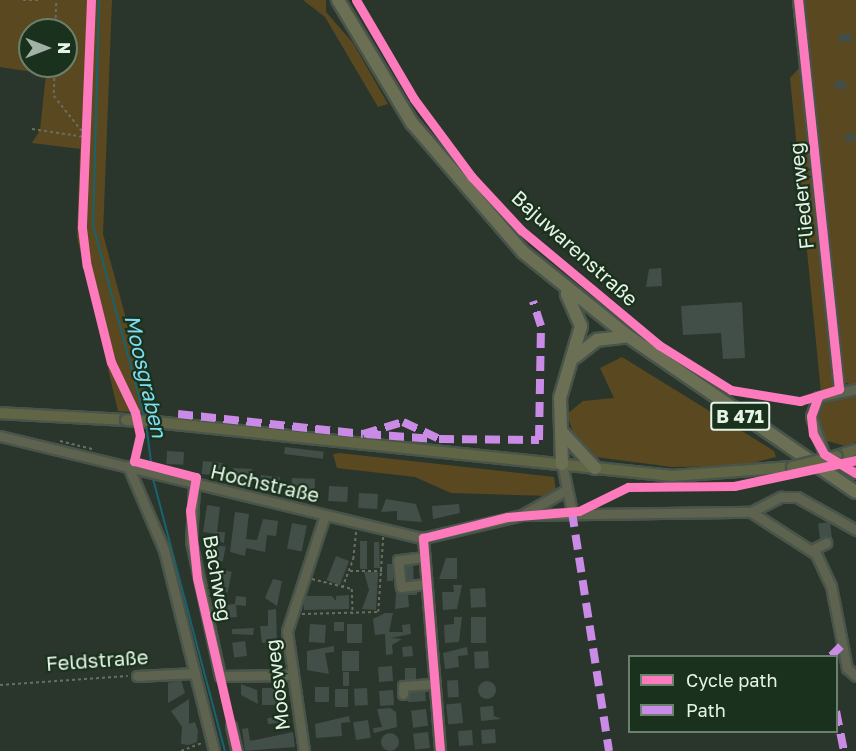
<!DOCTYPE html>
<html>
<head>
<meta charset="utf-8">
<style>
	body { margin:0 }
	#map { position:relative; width:856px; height:751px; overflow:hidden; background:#2a362b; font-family:"Golos Text",sans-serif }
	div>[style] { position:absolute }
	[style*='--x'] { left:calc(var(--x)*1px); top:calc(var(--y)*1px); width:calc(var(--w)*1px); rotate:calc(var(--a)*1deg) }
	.green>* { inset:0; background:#5a4821 }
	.stream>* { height:2px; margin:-1px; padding:0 1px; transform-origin:1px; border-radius:1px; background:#186370 }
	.building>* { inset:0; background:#414f48; transform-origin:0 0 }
	.round { border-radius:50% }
	.path>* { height:1.5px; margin-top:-0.75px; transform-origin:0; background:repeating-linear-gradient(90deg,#696e5f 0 3px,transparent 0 6px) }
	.roads { filter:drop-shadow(2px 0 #49544a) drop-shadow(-2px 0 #49544a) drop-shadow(0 2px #49544a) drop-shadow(0 -2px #49544a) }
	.minor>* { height:9px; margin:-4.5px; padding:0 4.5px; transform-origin:4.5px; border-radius:4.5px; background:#5e634f }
	.major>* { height:10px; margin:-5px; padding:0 5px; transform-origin:5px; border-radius:5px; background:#606645 }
	.highway>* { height:12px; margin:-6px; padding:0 6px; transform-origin:6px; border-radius:6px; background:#6b7055 }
	.bridges { filter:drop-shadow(2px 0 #49544a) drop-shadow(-2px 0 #49544a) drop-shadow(0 2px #49544a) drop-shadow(0 -2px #49544a) }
	.major-bridge>* { height:10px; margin:-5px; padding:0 5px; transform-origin:5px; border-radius:5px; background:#606645 }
	.quiet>* { height:8px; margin-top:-4px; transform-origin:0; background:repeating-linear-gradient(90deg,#ca8be6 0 15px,transparent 0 23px) }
	.cycleway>* { height:9px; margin:-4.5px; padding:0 4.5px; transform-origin:4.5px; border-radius:4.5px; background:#fd7abc }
	span { translate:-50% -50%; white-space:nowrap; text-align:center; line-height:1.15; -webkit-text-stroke:4.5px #1a321d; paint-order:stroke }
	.shield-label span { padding:2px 4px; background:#1a321d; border:2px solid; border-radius:4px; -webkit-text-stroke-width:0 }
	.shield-label { font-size:18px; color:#e5f4e6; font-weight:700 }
	.street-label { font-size:20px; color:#e5f4e6 }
	.water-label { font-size:21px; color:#7eddf3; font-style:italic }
	.legend { position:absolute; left:628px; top:655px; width:210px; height:78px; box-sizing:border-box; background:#1a321d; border:2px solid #6b806d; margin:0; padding:8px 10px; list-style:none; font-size:18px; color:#e5f4e6 }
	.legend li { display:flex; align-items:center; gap:12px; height:30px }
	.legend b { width:30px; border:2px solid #6b806d }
	.north { position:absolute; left:18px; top:18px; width:60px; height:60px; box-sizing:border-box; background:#1a321d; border:2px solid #6b806d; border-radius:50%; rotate:90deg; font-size:16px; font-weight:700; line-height:24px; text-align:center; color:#e5f4e6 }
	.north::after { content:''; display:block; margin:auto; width:21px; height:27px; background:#a4b2a5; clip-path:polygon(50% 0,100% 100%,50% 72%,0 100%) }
</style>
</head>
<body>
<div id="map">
	<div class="green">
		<div style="clip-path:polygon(evenodd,0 0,112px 0,103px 234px,152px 414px,118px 411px,77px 237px,80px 149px,32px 143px,40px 130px,46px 74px,0 67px,0 0,30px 30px,66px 30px,66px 66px,30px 66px,30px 30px)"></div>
		<div style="clip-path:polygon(303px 0,326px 0,326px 12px,353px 43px,388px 104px,378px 107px,325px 17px)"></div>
		<div style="clip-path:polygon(801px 0,856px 0,856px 387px,842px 381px)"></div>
		<div style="clip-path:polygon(802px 65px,836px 388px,821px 393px,790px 78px)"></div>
		<div style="clip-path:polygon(622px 357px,774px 451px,776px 457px,741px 466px,672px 467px,596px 457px,578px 448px,567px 414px,583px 401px,614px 398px,600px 368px)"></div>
		<div style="clip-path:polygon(840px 395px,856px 395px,856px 442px,845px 446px,824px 440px,817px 423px,824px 401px)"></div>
		<div style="clip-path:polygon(339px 453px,545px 476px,554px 477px,556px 492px,550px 496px,451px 493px,415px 477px,337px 468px,333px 454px)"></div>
	</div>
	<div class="stream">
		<div style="--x:99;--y:0;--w:225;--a:91.5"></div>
		<div style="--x:93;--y:225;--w:201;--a:75"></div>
		<div style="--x:146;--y:424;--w:45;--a:82.4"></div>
		<div style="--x:152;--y:475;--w:285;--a:75.2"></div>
	</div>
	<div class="building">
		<div style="left:851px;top:34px;width:8px;height:12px;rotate:90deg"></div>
		<div style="left:846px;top:81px;width:8px;height:11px;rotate:90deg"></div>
		<div style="left:854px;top:133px;width:8px;height:9px;rotate:83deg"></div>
		<div style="clip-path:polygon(661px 268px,662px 286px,646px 287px,649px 269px)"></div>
		<div style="clip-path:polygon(742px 302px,745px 358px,723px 359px,721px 333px,683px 335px,681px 306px)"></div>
		<div style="left:285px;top:447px;width:39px;height:7px;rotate:7deg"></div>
		<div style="left:167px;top:451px;width:17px;height:13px;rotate:3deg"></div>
		<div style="left:203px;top:461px;width:20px;height:13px;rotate:6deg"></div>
		<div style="left:233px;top:468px;width:19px;height:13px;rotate:3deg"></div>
		<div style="left:261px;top:475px;width:19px;height:13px;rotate:6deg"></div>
		<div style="left:292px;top:478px;width:23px;height:15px;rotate:2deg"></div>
		<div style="left:329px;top:486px;width:19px;height:15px;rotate:3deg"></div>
		<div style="left:359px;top:493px;width:19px;height:15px;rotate:3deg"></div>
		<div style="clip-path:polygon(386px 499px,416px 504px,422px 522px,397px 520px,397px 511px,381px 512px)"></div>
		<div style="clip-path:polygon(459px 504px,460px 513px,433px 519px,432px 506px)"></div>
		<div style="clip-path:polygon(207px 505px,220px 507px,217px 532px,225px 532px,224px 543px,216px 541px,217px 534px,203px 532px)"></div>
		<div style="clip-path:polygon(235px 512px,249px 514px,246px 539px,257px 540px,263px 519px,278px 521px,276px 536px,267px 535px,265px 552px,246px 548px,245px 556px,230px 552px)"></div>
		<div style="left:830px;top:522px;width:16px;height:12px;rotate:83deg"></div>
		<div style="left:292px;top:523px;width:15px;height:26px;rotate:11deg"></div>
		<div style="left:367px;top:541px;width:28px;height:7px;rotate:90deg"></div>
		<div style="clip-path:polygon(374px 542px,379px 542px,380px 568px,374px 568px)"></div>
		<div style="left:211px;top:544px;width:15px;height:15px;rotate:11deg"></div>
		<div style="left:336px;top:556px;width:14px;height:26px;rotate:21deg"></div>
		<div style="clip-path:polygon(446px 558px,457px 558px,457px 579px,439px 579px)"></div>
		<div style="left:413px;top:560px;width:23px;height:12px;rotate:88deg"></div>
		<div style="left:387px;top:564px;width:6px;height:17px"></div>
		<div style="left:217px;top:569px;width:15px;height:21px;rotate:11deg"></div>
		<div style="clip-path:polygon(364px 572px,378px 572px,376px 610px,362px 609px,369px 590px)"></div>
		<div style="clip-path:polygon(273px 579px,282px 581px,277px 606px,265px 598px)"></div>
		<div style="clip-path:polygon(453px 585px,462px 585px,457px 609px,443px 610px,442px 592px,454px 592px)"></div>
		<div style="clip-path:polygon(406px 588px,417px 588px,417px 595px,408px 595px,409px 607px,395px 609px,396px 593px)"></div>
		<div style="left:485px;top:588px;width:19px;height:15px;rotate:87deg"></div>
		<div style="clip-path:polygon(349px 595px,349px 609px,304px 610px,304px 596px,332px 596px,336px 601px,336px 596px)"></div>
		<div style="clip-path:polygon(236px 596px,246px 597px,246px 606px,236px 605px,237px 617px,225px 618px,224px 605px,235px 604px)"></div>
		<div style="clip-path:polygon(276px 609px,277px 641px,262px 643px,260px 626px,268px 626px,268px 610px)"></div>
		<div style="clip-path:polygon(385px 613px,393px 613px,389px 632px,403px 632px,402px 625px,410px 624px,411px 634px,391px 638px,402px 639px,392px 645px,393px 654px,386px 655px,385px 634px,375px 635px,373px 619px)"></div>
		<div style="clip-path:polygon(454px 617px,462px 617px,459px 642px,445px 643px,444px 625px,454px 624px)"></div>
		<div style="left:471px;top:617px;width:15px;height:26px"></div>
		<div style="left:344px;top:622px;width:9px;height:10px;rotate:90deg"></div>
		<div style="left:310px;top:624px;width:16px;height:18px;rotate:4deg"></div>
		<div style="left:347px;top:624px;width:15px;height:19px"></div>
		<div style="clip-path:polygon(254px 628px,253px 635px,232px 634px,232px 629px)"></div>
		<div style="left:245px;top:641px;width:15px;height:13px;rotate:82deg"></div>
		<div style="clip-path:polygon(334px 646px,334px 652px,325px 653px,329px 674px,307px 670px,307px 651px)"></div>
		<div style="left:412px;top:646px;width:10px;height:10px;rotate:84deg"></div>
		<div style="clip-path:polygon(467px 647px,468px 655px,458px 656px,459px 667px,445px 669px,443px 653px)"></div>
		<div style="left:342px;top:651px;width:17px;height:20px"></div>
		<div style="left:488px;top:651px;width:17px;height:14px;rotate:87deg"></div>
		<div style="left:392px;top:666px;width:15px;height:14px;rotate:86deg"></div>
		<div style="left:416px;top:668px;width:12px;height:11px;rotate:90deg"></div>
		<div style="left:343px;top:672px;width:6px;height:14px"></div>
		<div style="clip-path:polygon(181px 680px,185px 693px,168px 703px,168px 683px)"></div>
		<div style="left:458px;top:680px;width:17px;height:11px;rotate:87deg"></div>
		<div class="round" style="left:478px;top:681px;width:18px;height:18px"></div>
		<div style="clip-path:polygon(241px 684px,257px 690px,258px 704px,241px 695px)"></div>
		<div style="left:315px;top:687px;width:14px;height:15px"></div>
		<div style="left:286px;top:688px;width:17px;height:24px;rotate:90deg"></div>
		<div style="left:367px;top:688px;width:17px;height:13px;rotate:87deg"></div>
		<div style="left:425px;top:688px;width:13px;height:18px;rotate:86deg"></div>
		<div style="left:335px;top:689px;width:13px;height:18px"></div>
		<div style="left:393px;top:690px;width:15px;height:14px;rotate:86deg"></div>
		<div style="clip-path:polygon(189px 699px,189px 724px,195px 722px,198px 731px,197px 742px,189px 745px,181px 744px,182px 727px,171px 711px)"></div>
		<div style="left:461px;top:703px;width:20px;height:15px;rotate:84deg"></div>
		<div style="clip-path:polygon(493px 706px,494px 716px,501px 719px,481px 721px,480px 707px)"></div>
		<div style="clip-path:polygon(390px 708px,396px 712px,397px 727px,374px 733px,373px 728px,382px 727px,377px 709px)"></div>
		<div style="left:426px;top:709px;width:17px;height:15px;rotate:83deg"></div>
		<div style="left:288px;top:715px;width:6px;height:21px;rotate:81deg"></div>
		<div style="clip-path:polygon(349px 716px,350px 722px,341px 723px,342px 736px,316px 738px,315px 724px)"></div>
		<div style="left:368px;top:720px;width:18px;height:15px;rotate:81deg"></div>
		<div style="clip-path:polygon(248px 728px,250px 741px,293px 732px,295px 747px,245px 751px,242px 729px)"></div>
		<div style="left:495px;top:729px;width:14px;height:14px;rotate:86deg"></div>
		<div style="left:472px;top:730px;width:15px;height:14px;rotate:86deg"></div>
		<div style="left:428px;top:732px;width:16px;height:15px;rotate:83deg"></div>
		<div class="round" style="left:381px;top:733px;width:18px;height:18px"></div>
	</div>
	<div class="path">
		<div style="--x:23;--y:0;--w:18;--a:0"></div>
		<div style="--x:91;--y:0;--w:228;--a:92.3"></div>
		<div style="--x:82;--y:228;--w:137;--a:77.8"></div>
		<div style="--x:111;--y:362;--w:55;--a:64.4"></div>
		<div style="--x:55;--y:30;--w:30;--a:-88"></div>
		<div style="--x:55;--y:66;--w:30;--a:92"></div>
		<div style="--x:54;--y:96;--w:50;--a:51.5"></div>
		<div style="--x:32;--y:129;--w:54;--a:8.6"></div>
		<div style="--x:60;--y:441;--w:34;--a:14"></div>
		<div style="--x:135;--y:460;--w:31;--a:-83"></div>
		<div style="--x:350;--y:571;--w:32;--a:0"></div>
		<div style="--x:312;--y:579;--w:41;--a:14"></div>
		<div style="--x:352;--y:589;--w:25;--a:88"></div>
		<div style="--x:342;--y:588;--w:31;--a:-69"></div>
		<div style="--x:353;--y:559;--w:30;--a:-84"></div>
		<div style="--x:302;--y:614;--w:76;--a:-1.5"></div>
		<div style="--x:378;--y:612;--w:76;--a:-86.2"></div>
		<div style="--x:0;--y:685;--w:128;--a:-4"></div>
		<div style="--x:181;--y:751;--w:22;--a:-21"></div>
	</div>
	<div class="roads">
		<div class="minor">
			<div style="--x:798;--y:0;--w:391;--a:84"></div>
			<div style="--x:856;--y:389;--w:39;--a:168"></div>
			<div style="--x:818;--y:397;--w:20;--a:110"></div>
			<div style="--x:811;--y:416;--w:40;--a:71.1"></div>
			<div style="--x:824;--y:454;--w:37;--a:31"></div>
			<div style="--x:0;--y:436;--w:435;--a:13.6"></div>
			<div style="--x:423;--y:538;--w:102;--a:-13.1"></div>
			<div style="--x:522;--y:515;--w:229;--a:-0.8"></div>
			<div style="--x:751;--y:512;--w:77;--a:32.9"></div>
			<div style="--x:816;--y:554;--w:35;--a:65"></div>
			<div style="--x:831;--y:586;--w:84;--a:79"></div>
			<div style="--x:847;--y:668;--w:12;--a:42"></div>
			<div style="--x:562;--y:464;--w:49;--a:78.2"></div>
			<div style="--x:128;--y:466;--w:91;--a:66.8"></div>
			<div style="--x:164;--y:550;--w:207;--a:76"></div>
			<div style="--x:194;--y:486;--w:55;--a:93.1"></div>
			<div style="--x:191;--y:541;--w:138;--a:77.9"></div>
			<div style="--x:220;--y:676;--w:71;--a:-0.8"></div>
			<div style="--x:751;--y:512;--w:34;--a:-27"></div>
			<div style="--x:781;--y:497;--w:16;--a:0"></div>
			<div style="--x:797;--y:497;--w:68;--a:29.2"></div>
			<div style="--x:524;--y:514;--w:48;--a:-29.7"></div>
			<div style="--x:423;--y:538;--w:214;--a:85.4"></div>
			<div style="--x:811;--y:550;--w:17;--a:-25"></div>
			<div style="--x:424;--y:557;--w:26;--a:173"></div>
			<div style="--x:398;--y:560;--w:27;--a:84"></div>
			<div style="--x:401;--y:587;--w:25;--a:-7"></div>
			<div style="--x:137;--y:676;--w:58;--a:-3"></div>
			<div style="--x:403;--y:694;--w:8;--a:-90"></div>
			<div style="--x:403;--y:686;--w:32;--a:-4"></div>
			<div style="--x:231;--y:726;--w:26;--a:77"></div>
			<div style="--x:304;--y:751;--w:121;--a:-98.1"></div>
			<div style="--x:287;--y:631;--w:122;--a:-71.9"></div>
		</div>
		<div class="major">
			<div style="--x:0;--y:413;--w:126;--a:3.2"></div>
			<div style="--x:155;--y:422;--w:520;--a:5.96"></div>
			<div style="--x:672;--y:476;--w:120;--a:-4.3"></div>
			<div style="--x:837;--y:456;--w:20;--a:-18"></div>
		</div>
		<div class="highway">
			<div style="--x:338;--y:0;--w:144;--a:59"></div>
			<div style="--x:412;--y:123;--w:170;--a:49.3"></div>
			<div style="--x:523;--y:252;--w:134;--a:38.7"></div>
			<div style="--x:628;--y:336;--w:276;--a:34.4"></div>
			<div style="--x:575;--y:357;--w:28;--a:-38"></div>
			<div style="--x:597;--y:340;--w:31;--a:-7"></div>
			<div style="--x:562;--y:432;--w:49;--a:47.5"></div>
			<div style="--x:562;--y:464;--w:66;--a:-91.7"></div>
			<div style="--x:560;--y:398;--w:75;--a:-73.7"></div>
			<div style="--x:581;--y:326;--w:35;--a:-114"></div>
		</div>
	</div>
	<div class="bridges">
		<div class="major-bridge">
			<div style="--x:126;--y:420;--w:29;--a:4"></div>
			<div style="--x:792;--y:467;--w:46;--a:-13.7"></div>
		</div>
	</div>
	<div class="quiet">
		<div style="--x:178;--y:414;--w:186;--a:6.2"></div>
		<div style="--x:363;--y:434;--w:42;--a:-16.7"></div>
		<div style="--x:403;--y:422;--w:40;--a:25"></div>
		<div style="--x:439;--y:439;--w:100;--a:0.6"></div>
		<div style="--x:539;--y:440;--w:114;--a:-89"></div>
		<div style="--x:541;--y:326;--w:26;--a:-108"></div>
		<div style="--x:366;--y:434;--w:69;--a:4.1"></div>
		<div style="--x:572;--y:512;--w:242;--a:81.2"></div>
		<div style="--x:831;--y:656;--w:14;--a:-45"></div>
		<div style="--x:836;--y:711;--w:41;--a:78.7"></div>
	</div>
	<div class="cycleway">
		<div style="--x:91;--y:0;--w:228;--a:92.3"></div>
		<div style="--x:82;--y:228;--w:38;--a:83"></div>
		<div style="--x:87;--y:266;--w:99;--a:76"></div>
		<div style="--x:111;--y:362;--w:55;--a:64.4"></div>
		<div style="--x:135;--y:412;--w:24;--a:78"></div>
		<div style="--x:140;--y:435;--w:27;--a:103"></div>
		<div style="--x:134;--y:461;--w:64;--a:14.5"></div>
		<div style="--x:196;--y:477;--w:34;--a:100"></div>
		<div style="--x:190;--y:510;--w:68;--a:84.1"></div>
		<div style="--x:197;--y:578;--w:178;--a:77"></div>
		<div style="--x:356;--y:0;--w:115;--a:59.6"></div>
		<div style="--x:414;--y:99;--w:97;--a:53.4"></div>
		<div style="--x:472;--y:177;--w:72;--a:47.2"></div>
		<div style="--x:521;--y:230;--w:180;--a:39.8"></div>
		<div style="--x:659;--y:345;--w:85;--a:32"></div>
		<div style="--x:731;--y:390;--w:70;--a:9.1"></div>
		<div style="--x:800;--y:401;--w:41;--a:-17.1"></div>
		<div style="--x:839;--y:389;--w:391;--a:-96"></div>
		<div style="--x:818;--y:397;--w:20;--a:110"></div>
		<div style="--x:811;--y:416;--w:18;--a:84"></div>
		<div style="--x:813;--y:434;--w:23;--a:61"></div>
		<div style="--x:824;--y:454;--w:37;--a:31"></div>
		<div style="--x:440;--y:751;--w:214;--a:-94.6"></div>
		<div style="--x:423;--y:538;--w:87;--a:-14"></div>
		<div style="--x:507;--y:517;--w:72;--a:-4.8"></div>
		<div style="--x:579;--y:511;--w:55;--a:-26.1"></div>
		<div style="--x:628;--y:487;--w:106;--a:-0.5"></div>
		<div style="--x:734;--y:486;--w:125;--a:-12"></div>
	</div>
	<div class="shield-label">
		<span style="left:740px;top:416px">B 471</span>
	</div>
	<div class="street-label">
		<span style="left:801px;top:196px;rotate:-96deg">Fliederweg</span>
		<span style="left:575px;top:248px;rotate:42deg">Bajuwarenstraße</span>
		<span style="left:265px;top:483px;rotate:13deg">Hochstraße</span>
		<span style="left:218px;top:578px;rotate:80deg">Bachweg</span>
		<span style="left:97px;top:660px;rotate:-4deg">Feldstraße</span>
		<span style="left:277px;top:685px;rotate:-97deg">Moosweg</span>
	</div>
	<div class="water-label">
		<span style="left:146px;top:376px;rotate:77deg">Moosgraben</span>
	</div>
	<ul class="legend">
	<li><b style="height:8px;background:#fd7abc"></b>Cycle path</li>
	<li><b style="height:8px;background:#ca8be6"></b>Path</li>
	</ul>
	<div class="north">N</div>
</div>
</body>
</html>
